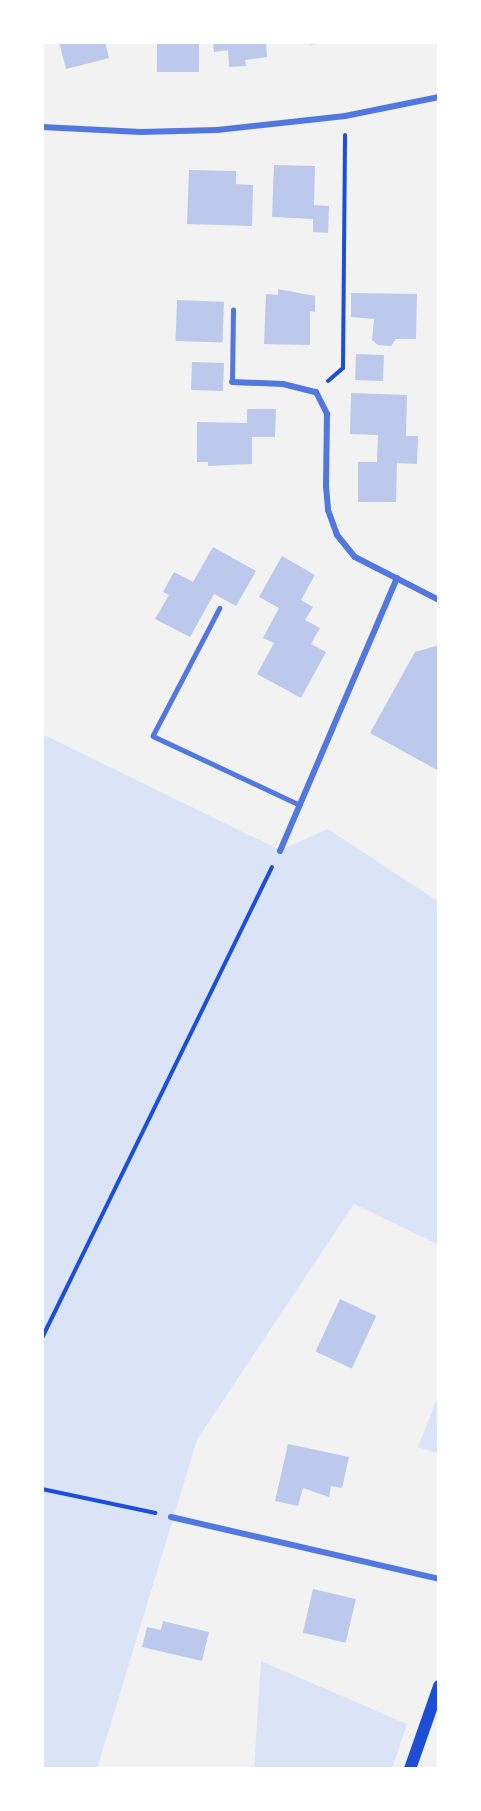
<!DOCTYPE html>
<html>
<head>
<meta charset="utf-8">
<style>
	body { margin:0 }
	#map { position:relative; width:481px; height:1811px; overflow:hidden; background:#f2f2f2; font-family:Quicksand,sans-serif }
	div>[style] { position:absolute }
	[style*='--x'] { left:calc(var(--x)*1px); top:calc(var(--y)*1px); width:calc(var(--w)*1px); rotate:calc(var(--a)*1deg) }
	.green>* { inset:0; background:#dbe4f7 }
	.building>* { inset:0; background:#bdc9ec; transform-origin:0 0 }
	.path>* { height:4px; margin:-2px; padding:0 2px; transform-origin:2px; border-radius:2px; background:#1d4ed8 }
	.service>* { height:4.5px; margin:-2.25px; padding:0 2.25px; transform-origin:2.25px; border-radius:2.25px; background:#5277de }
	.minor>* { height:6px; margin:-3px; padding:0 3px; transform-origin:3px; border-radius:3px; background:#5277de }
	.secondary>* { height:12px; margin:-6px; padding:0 6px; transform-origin:6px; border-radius:6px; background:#1d4ed8 }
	span { translate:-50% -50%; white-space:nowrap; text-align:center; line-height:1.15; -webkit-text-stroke:4.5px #fff; paint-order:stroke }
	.frame { position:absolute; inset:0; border:44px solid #fff; pointer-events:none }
</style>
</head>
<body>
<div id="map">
	<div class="green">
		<div style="clip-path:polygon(42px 734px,280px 850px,328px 829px,439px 902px,439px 1245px,354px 1204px,197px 1440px,97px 1769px,42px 1769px)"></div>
		<div style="clip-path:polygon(439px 1394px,439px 1454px,418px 1447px)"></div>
		<div style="clip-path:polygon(261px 1661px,407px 1724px,392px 1769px,254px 1769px)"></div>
	</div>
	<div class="building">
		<div style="clip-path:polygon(59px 42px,105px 42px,109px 58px,66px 69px)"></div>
		<div style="left:157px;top:42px;width:42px;height:30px"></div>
		<div style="clip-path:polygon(213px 42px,266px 42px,267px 57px,245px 60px,246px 66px,229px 67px,228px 50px,214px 52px)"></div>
		<div style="clip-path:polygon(309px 42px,324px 42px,324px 43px,310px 45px)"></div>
		<div style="clip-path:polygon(274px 165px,315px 166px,314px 205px,329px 206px,328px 233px,313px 232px,313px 219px,272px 217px)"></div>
		<div style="clip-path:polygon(189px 170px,236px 171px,236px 184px,253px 185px,252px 226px,187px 224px)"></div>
		<div style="clip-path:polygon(278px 289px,315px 296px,315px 312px,310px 311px,310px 345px,264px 344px,266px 294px,278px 295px)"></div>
		<div style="clip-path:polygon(351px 293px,417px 294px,416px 339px,396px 339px,391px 346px,378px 345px,372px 340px,374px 319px,351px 317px)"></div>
		<div style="left:177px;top:300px;width:47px;height:41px;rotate:2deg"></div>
		<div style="left:356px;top:354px;width:28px;height:26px;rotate:2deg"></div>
		<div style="left:192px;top:362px;width:32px;height:28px;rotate:2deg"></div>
		<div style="clip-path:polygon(351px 393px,407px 395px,406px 436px,418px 436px,417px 464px,397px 463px,396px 502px,358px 502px,358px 462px,377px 462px,378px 435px,350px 434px)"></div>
		<div style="clip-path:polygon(247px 409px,276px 409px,275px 437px,252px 437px,252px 464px,208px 466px,208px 462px,197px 462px,197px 422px,247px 423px)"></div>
		<div style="clip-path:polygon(213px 547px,256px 571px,236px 606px,214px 594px,190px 637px,155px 619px,169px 595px,163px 592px,174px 572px,193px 582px)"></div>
		<div style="clip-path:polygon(282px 556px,315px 575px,301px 600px,313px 607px,305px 620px,320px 628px,311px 644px,326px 652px,301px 698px,257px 674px,274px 643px,263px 638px,279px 608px,259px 597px)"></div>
		<div style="clip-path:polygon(439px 645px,439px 771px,370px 733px,415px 652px)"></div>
		<div style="left:340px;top:1299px;width:40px;height:58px;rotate:25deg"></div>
		<div style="clip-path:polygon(288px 1444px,349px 1457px,342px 1488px,331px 1486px,329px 1497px,303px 1488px,298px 1506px,275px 1501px)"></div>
		<div style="left:313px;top:1589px;width:44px;height:45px;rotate:13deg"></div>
		<div style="clip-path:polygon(163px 1621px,209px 1632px,202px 1661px,142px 1647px,147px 1627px,161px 1630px)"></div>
	</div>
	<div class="path">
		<div style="--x:328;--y:381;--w:20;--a:-41"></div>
		<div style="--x:343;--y:368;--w:233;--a:-89.5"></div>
		<div style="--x:42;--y:1338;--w:524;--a:-63.97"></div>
		<div style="--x:42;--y:1489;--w:116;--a:11.9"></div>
	</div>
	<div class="service">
		<div style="--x:232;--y:382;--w:72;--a:-89.2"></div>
		<div style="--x:220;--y:608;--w:144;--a:117.6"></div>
		<div style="--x:153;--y:736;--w:162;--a:25.1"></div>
	</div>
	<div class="minor">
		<div style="--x:42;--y:127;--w:99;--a:2.9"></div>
		<div style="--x:141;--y:132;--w:76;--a:-1.5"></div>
		<div style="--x:217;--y:130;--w:129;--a:-6.2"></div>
		<div style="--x:345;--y:116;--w:96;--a:-11.4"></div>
		<div style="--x:232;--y:382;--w:51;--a:2.2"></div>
		<div style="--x:283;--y:384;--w:34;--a:14"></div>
		<div style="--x:316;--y:392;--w:25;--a:63"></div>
		<div style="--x:327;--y:414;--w:72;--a:90.8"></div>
		<div style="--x:326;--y:486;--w:24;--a:85"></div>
		<div style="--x:328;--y:510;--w:27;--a:70"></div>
		<div style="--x:337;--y:535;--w:28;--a:51"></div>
		<div style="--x:355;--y:557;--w:94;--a:27.1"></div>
		<div style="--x:280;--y:851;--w:297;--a:-66.8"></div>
		<div style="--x:171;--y:1517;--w:275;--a:13"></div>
	</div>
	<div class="secondary">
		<div style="--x:410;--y:1769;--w:88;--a:-70.7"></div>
	</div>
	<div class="frame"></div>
</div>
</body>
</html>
